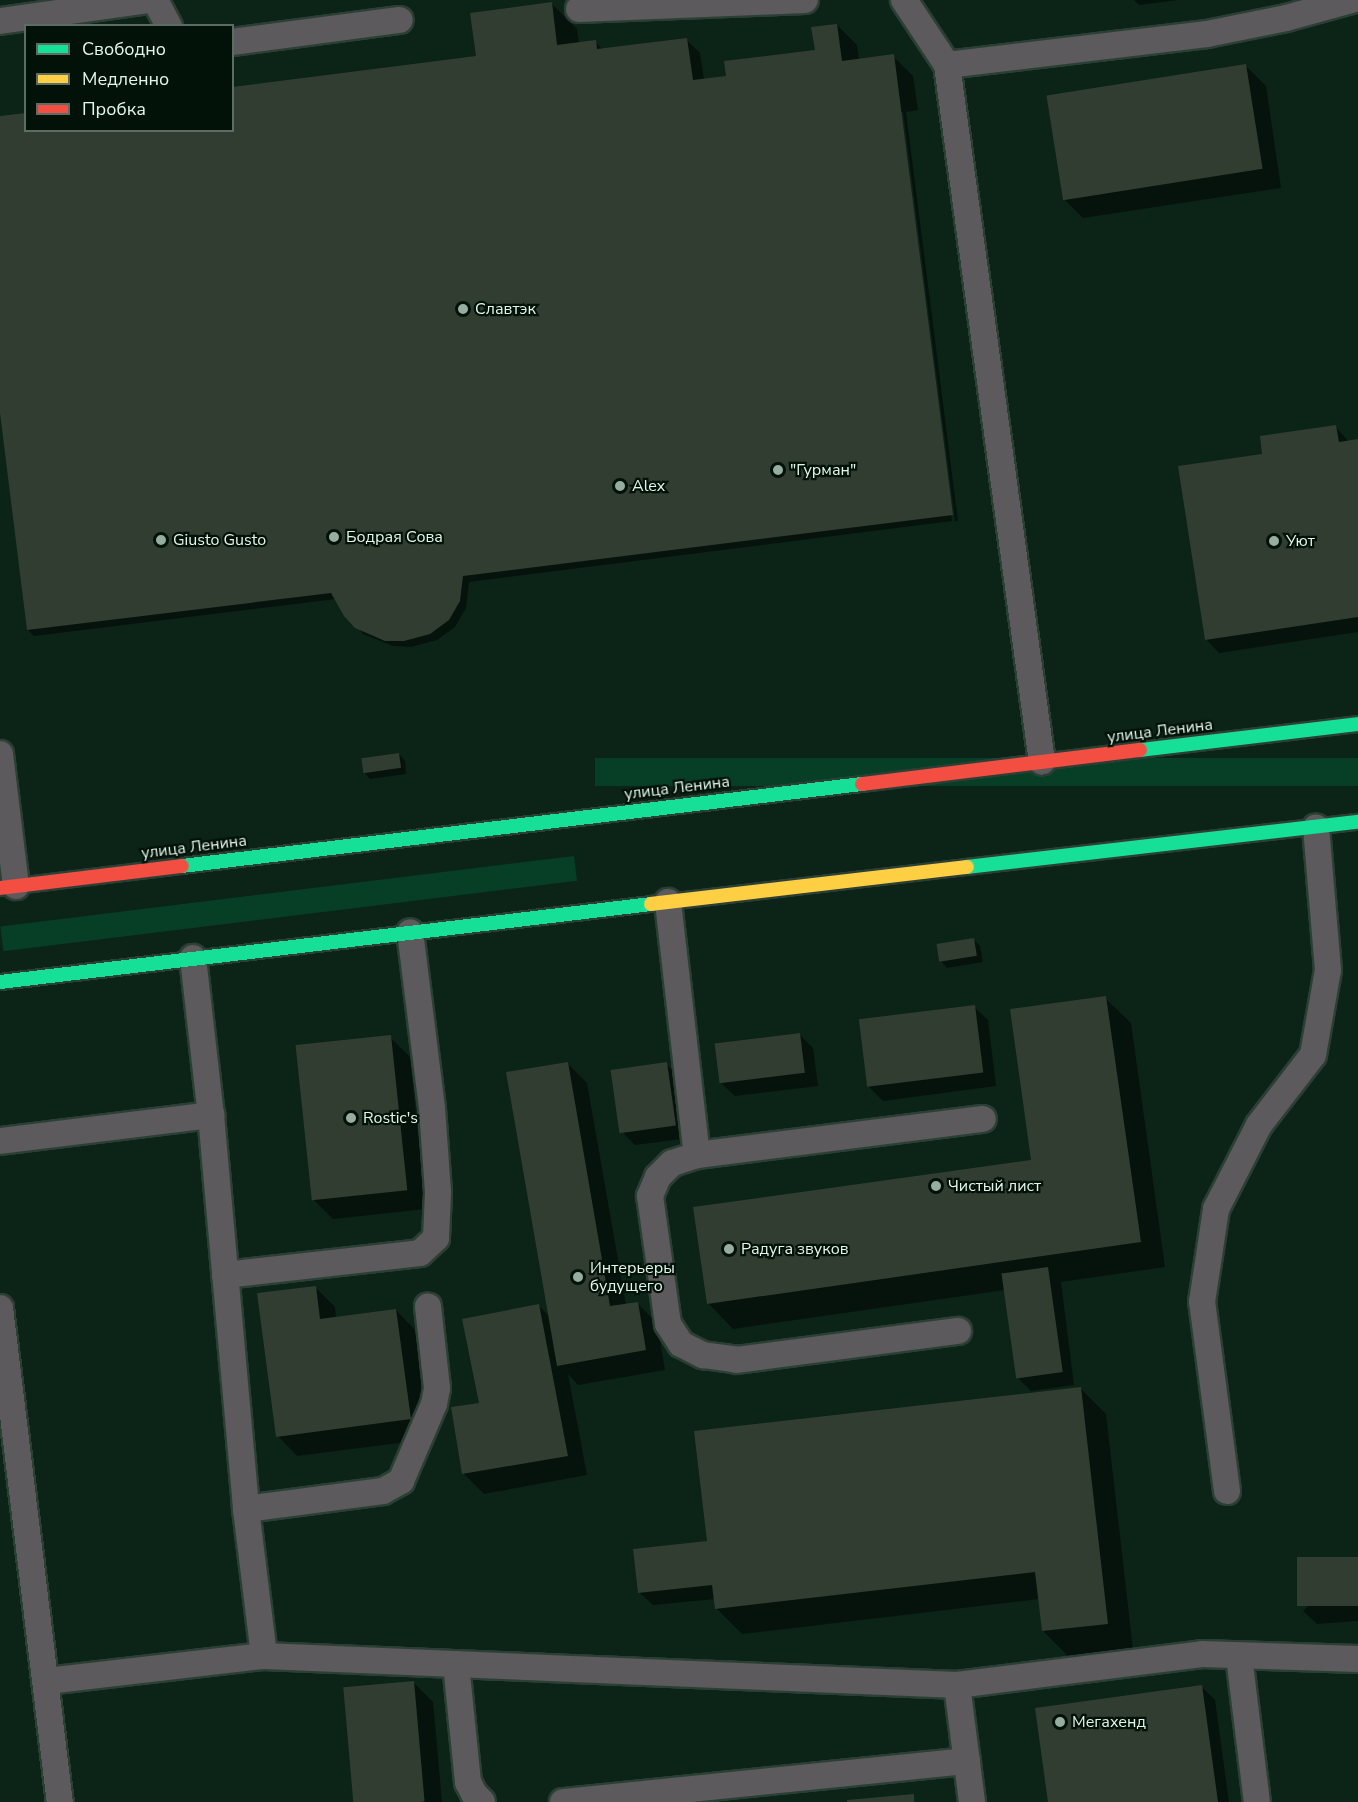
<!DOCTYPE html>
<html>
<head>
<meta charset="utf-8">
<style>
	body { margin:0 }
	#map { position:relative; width:1358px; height:1802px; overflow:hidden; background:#0c2318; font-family:"Nunito Sans",sans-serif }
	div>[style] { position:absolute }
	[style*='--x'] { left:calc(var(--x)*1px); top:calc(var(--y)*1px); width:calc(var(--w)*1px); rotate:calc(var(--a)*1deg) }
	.green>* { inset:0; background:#073e26; transform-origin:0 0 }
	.shadow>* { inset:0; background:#0007 }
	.building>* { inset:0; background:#323d31; transform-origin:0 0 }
	.roads { filter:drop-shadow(2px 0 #2c3f35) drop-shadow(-2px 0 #2c3f35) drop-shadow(0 2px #2c3f35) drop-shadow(0 -2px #2c3f35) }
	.lane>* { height:26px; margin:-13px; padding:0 13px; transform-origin:13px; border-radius:13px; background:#5c5a5d }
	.fast>* { height:14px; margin:-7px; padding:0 7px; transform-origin:7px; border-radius:7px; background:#16e098 }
	.slow>* { height:14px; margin:-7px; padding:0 7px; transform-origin:7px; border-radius:7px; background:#ffcf43 }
	.jam>* { height:14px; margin:-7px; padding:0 7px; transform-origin:7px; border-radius:7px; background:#f24e42 }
	.dots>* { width:16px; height:16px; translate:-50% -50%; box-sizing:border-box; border:3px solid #031209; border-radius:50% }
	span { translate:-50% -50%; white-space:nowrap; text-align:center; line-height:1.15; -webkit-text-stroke:4.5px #031209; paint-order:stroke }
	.poi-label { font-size:16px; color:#e1f7e9 }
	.left { translate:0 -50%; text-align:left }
	.street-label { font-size:16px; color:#e1f7e9 }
	.legend { position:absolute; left:24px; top:24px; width:210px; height:108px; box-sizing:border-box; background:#031209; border:2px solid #5c6e63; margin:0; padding:8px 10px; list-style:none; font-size:18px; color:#e1f7e9 }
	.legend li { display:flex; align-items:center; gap:12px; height:30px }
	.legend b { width:30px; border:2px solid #5c6e63 }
</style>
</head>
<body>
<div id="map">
	<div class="green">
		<div style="left:1358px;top:758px;width:28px;height:763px;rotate:90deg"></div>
		<div style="left:574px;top:856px;width:25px;height:578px;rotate:83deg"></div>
	</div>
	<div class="shadow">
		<div style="clip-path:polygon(1134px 0,1178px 0,1139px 5px)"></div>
		<div style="clip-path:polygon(552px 4px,577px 29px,579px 44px,595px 42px,603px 50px,687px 40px,700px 53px,704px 80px,728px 77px,816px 51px,837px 25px,857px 45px,859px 60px,893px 56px,913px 76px,918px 110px,906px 112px,958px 521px,955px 521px,903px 112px,900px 112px,952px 521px,469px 582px,466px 608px,455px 627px,437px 640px,411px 647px,393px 646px,363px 634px,336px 599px,34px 636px,28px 630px,0 401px,0 118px,26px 130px,232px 130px,478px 57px)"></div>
		<div style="clip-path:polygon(1246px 66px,1266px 86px,1281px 188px,1083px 218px,1063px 198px)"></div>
		<div style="clip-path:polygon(1335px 426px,1349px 442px,1358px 441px,1358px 632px,1219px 653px,1206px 639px,1264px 455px)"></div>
		<div style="clip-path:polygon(399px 754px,405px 761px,406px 774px,370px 779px,364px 772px)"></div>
		<div style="clip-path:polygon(974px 940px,980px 946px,983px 962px,947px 968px,941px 961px)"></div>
		<div style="clip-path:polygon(1105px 998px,1131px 1023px,1165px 1267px,1061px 1282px,1074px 1385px,1031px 1391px,1017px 1377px,1005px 1290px,733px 1329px,708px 1303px,1033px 1161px)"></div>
		<div style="clip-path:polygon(974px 1007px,988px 1020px,996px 1086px,883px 1101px,869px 1087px)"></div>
		<div style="clip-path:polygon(799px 1034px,813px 1048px,818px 1086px,735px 1096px,721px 1083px)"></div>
		<div style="clip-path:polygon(390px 1037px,410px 1057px,426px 1209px,333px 1219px,313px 1199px)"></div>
		<div style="clip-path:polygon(567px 1063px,587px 1083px,626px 1305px,637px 1303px,657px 1323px,665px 1370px,578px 1385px,568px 1374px,587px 1475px,484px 1494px,464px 1474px,480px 1404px,539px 1306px,550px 1317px)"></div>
		<div style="clip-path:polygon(666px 1064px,680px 1077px,689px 1138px,635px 1145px,622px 1132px)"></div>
		<div style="clip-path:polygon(315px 1287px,335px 1307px,336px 1318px,396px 1310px,415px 1330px,430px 1439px,297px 1456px,278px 1436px)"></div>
		<div style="clip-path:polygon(1081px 1389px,1106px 1414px,1133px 1649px,1068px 1656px,1043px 1631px,1039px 1599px,742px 1634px,716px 1608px,715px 1599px,653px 1605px,639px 1592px,709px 1542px)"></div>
		<div style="clip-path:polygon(1358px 1559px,1358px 1621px,1317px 1624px,1303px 1611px)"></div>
		<div style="clip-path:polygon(413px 1682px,433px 1702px,442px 1802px,355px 1802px)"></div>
		<div style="clip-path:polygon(1202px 1687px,1215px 1700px,1229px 1802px,1049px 1802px)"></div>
	</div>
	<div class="building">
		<div style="clip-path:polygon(552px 2px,557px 45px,596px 40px,597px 49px,687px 38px,693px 80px,726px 76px,724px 61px,815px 50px,811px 27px,837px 24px,842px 61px,894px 54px,953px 515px,463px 576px,460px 601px,449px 620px,430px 634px,404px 641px,385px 641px,355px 628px,344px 616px,331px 593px,27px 630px,0 413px,0 116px,26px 113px,26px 130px,232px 130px,232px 87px,476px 56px,470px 13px)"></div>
		<div style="left:1246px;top:64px;width:106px;height:202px;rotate:81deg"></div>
		<div style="clip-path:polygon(1336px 425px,1339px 442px,1358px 439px,1358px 617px,1205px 640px,1178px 466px,1262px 454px,1260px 436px)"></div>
		<div style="left:399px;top:753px;width:15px;height:38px;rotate:82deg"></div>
		<div style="left:974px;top:938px;width:18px;height:38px;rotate:81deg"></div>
		<div style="clip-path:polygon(1106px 996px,1141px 1242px,707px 1304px,693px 1207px,1031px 1160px,1010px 1009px)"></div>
		<div style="left:975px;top:1005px;width:68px;height:117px;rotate:83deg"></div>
		<div style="left:800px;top:1033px;width:40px;height:86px;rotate:83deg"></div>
		<div style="left:391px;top:1035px;width:156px;height:96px;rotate:84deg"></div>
		<div style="clip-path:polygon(568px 1062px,610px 1306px,638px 1302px,646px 1350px,557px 1366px,506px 1072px)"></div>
		<div style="left:667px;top:1062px;width:64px;height:57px;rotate:82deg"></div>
		<div style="left:1048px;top:1267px;width:106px;height:47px;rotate:82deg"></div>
		<div style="clip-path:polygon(316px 1286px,320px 1319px,396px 1309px,411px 1419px,276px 1437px,257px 1293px)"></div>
		<div style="clip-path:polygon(539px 1304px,568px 1456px,462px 1474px,451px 1407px,479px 1403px,462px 1319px)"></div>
		<div style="clip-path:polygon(1081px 1387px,1108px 1624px,1042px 1631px,1035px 1572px,715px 1609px,712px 1585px,638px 1593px,633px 1549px,707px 1541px,694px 1431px)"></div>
		<div style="left:1358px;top:1557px;width:49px;height:61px;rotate:90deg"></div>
		<div style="left:414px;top:1681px;width:121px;height:71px;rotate:85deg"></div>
		<div style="clip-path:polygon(1202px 1685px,1218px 1802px,1048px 1802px,1035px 1708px)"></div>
		<div style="clip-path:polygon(914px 1794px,914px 1802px,847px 1802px,847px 1800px)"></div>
	</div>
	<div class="roads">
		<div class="lane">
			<div style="--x:155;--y:0;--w:30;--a:62"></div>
			<div style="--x:904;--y:0;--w:78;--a:56.5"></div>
			<div style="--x:947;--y:65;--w:703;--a:82.24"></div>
			<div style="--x:579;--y:9;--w:226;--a:-2.3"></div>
			<div style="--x:0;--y:21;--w:151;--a:-8"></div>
			<div style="--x:232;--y:42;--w:169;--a:-7.5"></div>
			<div style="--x:947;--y:65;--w:262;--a:-6.8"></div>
			<div style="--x:1207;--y:34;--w:81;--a:-11.4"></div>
			<div style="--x:1286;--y:18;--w:68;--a:-15.3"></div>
			<div style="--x:0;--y:754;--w:133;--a:83.1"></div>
			<div style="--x:668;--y:902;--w:255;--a:83.5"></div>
			<div style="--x:697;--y:1155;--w:288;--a:-7.2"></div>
			<div style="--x:193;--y:958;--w:158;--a:83.5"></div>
			<div style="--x:211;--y:1115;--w:396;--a:84.9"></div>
			<div style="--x:246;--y:1509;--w:148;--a:83"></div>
			<div style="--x:0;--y:1141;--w:213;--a:-7"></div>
			<div style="--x:697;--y:1155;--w:26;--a:162"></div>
			<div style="--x:672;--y:1163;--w:20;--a:135"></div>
			<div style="--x:658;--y:1177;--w:21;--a:113"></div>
			<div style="--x:650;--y:1196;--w:129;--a:82"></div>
			<div style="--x:668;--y:1324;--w:24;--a:57"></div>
			<div style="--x:681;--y:1344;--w:25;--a:27"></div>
			<div style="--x:703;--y:1355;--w:34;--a:8"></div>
			<div style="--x:737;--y:1360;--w:223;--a:-7.5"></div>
			<div style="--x:225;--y:1275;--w:196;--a:-6.4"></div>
			<div style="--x:420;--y:1253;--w:22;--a:-43"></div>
			<div style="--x:436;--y:1238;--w:46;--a:-87.5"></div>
			<div style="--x:438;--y:1192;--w:84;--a:-94.1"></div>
			<div style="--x:432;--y:1108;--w:177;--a:-97.1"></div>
			<div style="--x:0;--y:1308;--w:498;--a:83.1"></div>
			<div style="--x:1227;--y:1491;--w:191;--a:-97.5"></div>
			<div style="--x:1202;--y:1302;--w:94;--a:-81.4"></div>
			<div style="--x:1216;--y:1209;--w:94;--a:-62.9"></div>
			<div style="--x:1259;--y:1125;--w:88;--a:-52.4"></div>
			<div style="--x:1313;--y:1055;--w:86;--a:-80"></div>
			<div style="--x:1328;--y:970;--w:143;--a:-94.8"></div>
			<div style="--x:246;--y:1509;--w:138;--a:-7.5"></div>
			<div style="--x:383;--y:1491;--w:21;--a:-29"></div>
			<div style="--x:401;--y:1481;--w:84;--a:-66.8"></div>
			<div style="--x:434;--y:1404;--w:16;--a:-79"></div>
			<div style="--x:437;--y:1388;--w:82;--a:-96.3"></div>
			<div style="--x:1239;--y:1656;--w:147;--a:83"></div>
			<div style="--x:456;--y:1664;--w:119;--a:84.2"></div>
			<div style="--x:468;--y:1782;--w:13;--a:63"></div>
			<div style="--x:474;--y:1794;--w:11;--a:45"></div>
			<div style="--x:47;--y:1681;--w:218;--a:-6.6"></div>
			<div style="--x:264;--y:1656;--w:694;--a:2.4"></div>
			<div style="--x:957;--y:1685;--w:247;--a:-7.2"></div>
			<div style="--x:1202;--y:1654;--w:156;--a:1.8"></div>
			<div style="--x:957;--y:1685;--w:118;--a:82.7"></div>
			<div style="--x:563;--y:1802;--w:406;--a:-5.8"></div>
		</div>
		<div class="fast">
			<div style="--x:1140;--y:750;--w:220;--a:-6.8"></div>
			<div style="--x:182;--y:866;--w:685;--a:-6.88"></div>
			<div style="--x:967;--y:867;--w:394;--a:-6.6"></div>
			<div style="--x:0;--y:982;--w:656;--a:-6.83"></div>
		</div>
		<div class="slow">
			<div style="--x:651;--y:904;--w:318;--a:-6.7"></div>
		</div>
		<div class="jam">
			<div style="--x:862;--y:784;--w:280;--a:-7"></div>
			<div style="--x:0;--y:888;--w:183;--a:-6.9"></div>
		</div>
	</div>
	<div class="dots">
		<div style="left:463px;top:309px;background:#96ada0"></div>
		<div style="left:778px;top:470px;background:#96ada0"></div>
		<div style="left:620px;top:486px;background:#96ada0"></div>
		<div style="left:334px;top:537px;background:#96ada0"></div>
		<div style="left:161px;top:540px;background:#96ada0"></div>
		<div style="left:1274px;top:541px;background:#96ada0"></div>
		<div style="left:351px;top:1118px;background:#96ada0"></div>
		<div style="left:936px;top:1186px;background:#96ada0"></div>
		<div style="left:729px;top:1249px;background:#96ada0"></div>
		<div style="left:578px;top:1277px;background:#96ada0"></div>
		<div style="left:1060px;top:1722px;background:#96ada0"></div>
	</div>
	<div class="poi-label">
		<span class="left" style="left:475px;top:309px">Славтэк</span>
		<span class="left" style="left:790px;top:470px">"Гурман"</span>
		<span class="left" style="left:632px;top:486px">Alex</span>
		<span class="left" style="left:346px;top:537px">Бодрая Сова</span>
		<span class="left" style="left:173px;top:540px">Giusto Gusto</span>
		<span class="left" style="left:1286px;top:541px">Уют</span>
		<span class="left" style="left:363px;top:1118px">Rostic's</span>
		<span class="left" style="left:948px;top:1186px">Чистый лист</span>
		<span class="left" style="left:741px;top:1249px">Радуга звуков</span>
		<span class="left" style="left:590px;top:1277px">Интерьеры<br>будущего</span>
		<span class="left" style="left:1072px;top:1722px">Мегахенд</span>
	</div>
	<div class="street-label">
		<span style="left:1160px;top:731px;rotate:-7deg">улица Ленина</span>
		<span style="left:677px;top:788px;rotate:-7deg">улица Ленина</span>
		<span style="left:194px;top:847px;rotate:-7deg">улица Ленина</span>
	</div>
	<ul class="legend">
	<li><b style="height:8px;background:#16e098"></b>Свободно</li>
	<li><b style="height:8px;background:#ffcf43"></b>Медленно</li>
	<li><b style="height:8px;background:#f24e42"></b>Пробка</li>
	</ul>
</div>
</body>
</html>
